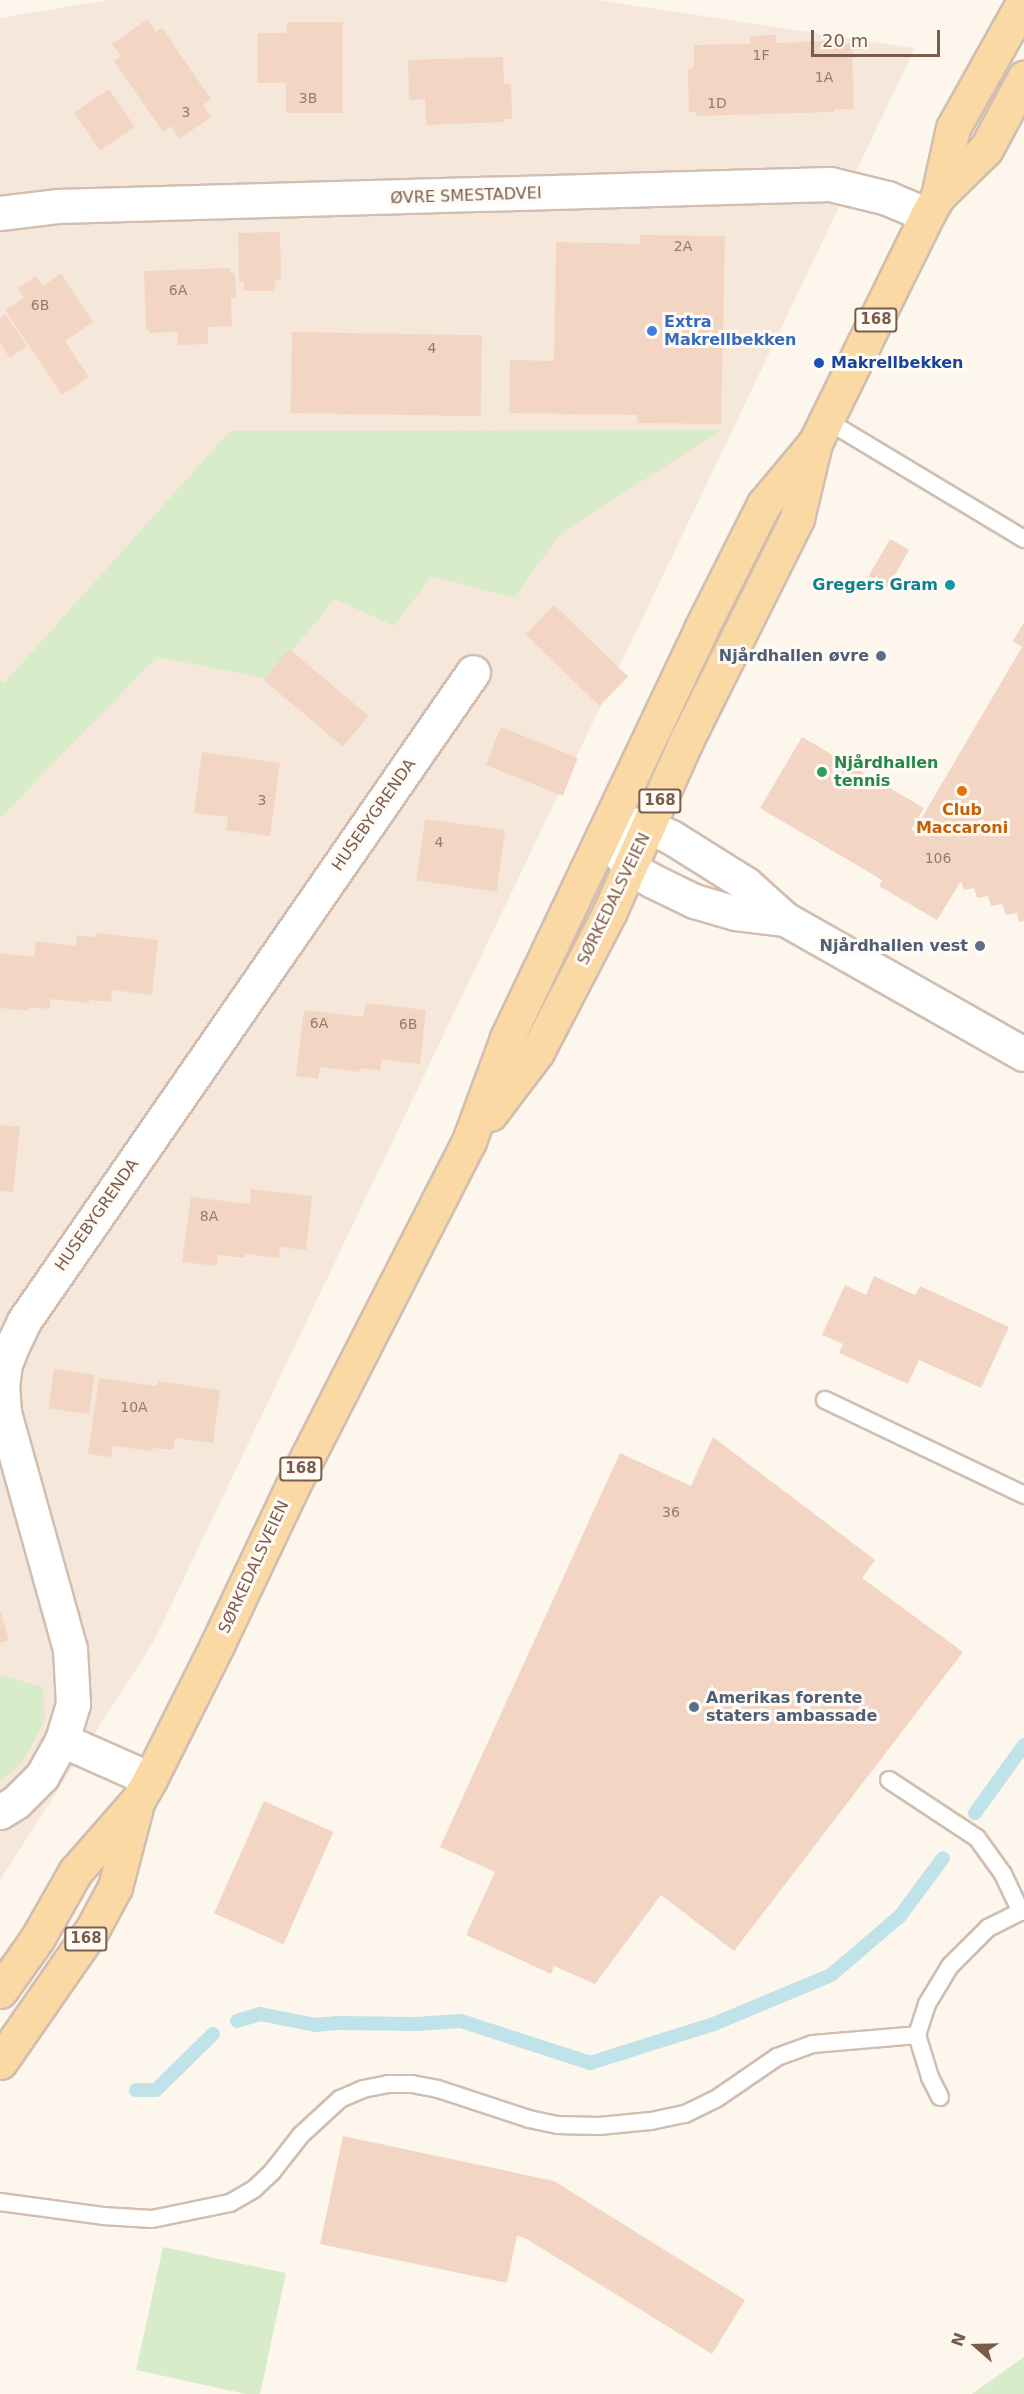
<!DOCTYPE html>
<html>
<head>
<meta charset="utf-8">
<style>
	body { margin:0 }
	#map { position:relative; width:1024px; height:2394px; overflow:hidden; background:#fdf6ec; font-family:"DejaVu Sans",sans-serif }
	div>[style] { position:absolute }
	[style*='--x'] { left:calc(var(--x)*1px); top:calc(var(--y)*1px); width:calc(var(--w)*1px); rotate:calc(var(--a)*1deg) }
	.residential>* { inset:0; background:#f5e8da }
	.green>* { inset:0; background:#d8ecc9 }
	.stream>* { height:14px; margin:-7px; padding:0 7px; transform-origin:7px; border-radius:7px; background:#bfe3e8 }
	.building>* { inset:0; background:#f3d5c3; transform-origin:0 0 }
	.roads { filter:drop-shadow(2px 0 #d1beb0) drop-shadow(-2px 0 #d1beb0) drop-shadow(0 2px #d1beb0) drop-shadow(0 -2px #d1beb0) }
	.lane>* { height:16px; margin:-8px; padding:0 8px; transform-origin:8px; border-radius:8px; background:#fff }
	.street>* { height:33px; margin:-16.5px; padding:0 16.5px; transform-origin:16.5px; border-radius:16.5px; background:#fff }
	.primary>* { height:33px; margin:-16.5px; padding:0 16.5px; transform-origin:16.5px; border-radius:16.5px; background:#fbd9a5 }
	.dots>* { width:16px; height:16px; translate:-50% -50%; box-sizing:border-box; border:3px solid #fffaf3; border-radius:50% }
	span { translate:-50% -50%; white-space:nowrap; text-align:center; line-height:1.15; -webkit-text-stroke:6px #fffaf3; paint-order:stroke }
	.number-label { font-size:14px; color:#987a6a }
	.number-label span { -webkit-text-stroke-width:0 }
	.shield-label span { padding:2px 4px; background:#fffaf3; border:2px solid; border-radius:4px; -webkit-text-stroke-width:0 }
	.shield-label { font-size:15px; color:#7a5c4d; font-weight:700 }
	.street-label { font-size:16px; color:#7a5c4d }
	.shop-label { font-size:16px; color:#366cbe; font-weight:700 }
	.left { translate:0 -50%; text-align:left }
	.transit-label { font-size:16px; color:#164399; font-weight:700 }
	.culture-label { font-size:16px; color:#0d838f; font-weight:700 }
	.right { translate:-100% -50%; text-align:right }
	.service-label { font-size:16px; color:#4e5e75; font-weight:700 }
	.leisure-label { font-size:16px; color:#27864d; font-weight:700 }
	.food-label { font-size:16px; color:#c56008; font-weight:700 }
	.north { position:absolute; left:946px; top:2316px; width:60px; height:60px; -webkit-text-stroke:4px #fffaf3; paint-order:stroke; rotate:290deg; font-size:16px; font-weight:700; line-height:24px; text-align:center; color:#7a5c4d }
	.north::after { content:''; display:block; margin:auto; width:21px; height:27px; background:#7a5c4d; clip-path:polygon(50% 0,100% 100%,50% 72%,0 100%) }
	.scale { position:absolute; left:811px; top:30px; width:129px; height:27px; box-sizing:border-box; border:3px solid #7a5c4d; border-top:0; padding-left:8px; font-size:18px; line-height:21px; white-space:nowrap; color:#7a5c4d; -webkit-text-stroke:4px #fffaf3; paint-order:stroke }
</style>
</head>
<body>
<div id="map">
	<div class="residential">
		<div style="clip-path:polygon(108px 0,597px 0,915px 48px,153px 1643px,0 1880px,0 18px)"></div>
	</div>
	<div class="green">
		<div style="clip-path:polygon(722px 430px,561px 533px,514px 598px,432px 576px,394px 626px,335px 599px,268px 679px,157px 657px,0 818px,0 681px,4px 683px,230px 431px)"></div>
		<div style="clip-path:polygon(0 1675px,43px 1687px,45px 1719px,22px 1763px,0 1781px)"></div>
		<div style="clip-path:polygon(163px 2247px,286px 2273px,260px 2394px,246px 2394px,136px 2370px)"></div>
		<div style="clip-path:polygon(1024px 2357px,1024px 2394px,972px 2394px)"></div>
	</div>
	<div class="stream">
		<div style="--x:975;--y:1813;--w:84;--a:-54.2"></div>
		<div style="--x:237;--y:2021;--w:24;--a:-17"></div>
		<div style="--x:260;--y:2014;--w:56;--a:11.3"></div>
		<div style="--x:315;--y:2025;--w:23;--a:-5"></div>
		<div style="--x:338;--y:2023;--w:78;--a:0.7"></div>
		<div style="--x:416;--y:2024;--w:45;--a:-3.8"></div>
		<div style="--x:461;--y:2021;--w:136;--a:18"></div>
		<div style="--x:590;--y:2063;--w:130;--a:-17.5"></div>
		<div style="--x:714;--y:2024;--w:127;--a:-22.7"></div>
		<div style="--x:831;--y:1975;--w:91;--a:-40.5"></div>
		<div style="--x:900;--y:1916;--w:72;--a:-53.4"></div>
		<div style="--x:136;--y:2090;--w:20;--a:0"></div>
		<div style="--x:156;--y:2090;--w:80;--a:-44.5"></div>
	</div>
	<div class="building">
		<div style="clip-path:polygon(148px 19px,156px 32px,162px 28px,211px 99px,203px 105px,211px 117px,179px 139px,171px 126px,163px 132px,114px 61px,121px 56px,112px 44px)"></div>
		<div style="clip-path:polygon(287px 22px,343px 22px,343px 113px,286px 113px,286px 83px,257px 83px,258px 33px,286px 33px)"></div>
		<div style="clip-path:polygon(776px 35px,776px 43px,831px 41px,831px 45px,852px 44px,854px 109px,834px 109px,834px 112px,696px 116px,696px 112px,689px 112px,688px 70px,694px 67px,694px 45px,750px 44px,750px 36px)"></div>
		<div style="clip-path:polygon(503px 57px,504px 84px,511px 84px,512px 119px,505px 119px,505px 122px,426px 125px,425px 99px,409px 100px,408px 60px)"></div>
		<div style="left:109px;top:89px;width:46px;height:42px;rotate:56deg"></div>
		<div style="clip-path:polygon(280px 232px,281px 280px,275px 281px,275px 291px,244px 291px,244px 281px,239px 282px,238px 233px)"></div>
		<div style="clip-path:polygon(640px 235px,725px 236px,721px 424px,637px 423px,637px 415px,509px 413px,510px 360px,554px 361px,556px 242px,640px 244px)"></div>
		<div style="clip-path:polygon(230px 268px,230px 273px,235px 273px,236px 298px,231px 299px,232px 326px,208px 327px,208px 344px,178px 345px,177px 332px,149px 333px,149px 329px,146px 329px,144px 271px)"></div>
		<div style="clip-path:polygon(61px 273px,93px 322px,65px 341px,89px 377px,62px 395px,5px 310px,24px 297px,18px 288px,36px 276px,43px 286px)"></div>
		<div style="clip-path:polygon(5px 314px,27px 346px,10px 358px,0 343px,0 318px)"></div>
		<div style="left:292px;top:332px;width:190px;height:81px;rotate:1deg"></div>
		<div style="left:890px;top:539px;width:22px;height:43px;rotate:30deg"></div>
		<div style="left:554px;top:605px;width:103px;height:41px;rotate:44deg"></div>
		<div style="clip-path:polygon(1024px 622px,1024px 921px,1019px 922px,1017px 913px,1006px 915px,1002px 904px,991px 906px,988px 896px,977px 898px,974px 888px,964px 890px,961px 881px,937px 920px,879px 886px,882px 880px,760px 808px,802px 737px,924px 808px,911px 830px,914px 831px,1022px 647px,1013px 641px)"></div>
		<div style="left:289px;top:649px;width:104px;height:40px;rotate:40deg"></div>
		<div style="left:501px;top:727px;width:83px;height:41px;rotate:22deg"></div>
		<div style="clip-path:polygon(202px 752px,280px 763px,270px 836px,226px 830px,228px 817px,194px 813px)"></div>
		<div style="left:425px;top:819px;width:81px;height:62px;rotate:8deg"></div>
		<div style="clip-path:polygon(97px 933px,158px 940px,152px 995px,112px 990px,111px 1002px,89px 1000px,89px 1003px,51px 999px,49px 1009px,29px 1007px,28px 1011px,0 1008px,0 953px,34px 957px,36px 941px,76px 946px,77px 935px,96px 937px)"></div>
		<div style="clip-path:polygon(366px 1003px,426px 1010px,420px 1064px,382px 1059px,380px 1071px,360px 1068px,360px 1072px,320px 1067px,318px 1079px,296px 1076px,304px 1010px,363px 1017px)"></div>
		<div style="clip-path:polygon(0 1125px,20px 1127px,13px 1192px,0 1191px)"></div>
		<div style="clip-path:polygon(251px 1189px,312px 1196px,306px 1250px,280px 1247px,279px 1258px,246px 1254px,245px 1258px,218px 1255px,217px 1266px,182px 1262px,191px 1197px,250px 1204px)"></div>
		<div style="clip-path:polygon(874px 1276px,915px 1295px,920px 1286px,1009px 1327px,981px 1388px,919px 1360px,908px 1384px,839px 1353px,843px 1344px,822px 1335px,845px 1285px,866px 1295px)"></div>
		<div style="left:54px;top:1369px;width:41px;height:40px;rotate:8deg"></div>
		<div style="clip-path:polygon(99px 1378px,157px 1386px,158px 1381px,220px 1390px,213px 1443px,175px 1438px,173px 1450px,153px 1448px,152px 1451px,113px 1446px,111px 1457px,88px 1454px)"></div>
		<div style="clip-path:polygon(713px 1437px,875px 1560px,862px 1578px,963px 1652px,734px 1951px,661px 1895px,595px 1984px,554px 1966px,551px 1974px,466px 1935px,495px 1872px,440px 1847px,620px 1453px,691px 1486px)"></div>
		<div style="clip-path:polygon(0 1610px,9px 1640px,0 1643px)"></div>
		<div style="left:264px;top:1801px;width:76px;height:123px;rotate:24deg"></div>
		<div style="clip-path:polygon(343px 2136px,554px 2181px,745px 2300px,712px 2354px,525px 2238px,517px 2236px,507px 2283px,320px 2244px)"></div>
	</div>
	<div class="roads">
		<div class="lane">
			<div style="--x:826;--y:420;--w:231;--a:31"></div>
			<div style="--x:825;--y:1400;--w:221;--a:25.5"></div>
			<div style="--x:889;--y:1780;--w:105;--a:33.4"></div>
			<div style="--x:977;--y:1838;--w:44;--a:54.2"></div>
			<div style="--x:1003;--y:1874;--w:42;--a:64.7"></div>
			<div style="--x:940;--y:2097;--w:22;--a:-117"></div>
			<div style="--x:930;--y:2077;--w:44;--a:-107.2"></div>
			<div style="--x:917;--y:2035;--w:33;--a:-72"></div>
			<div style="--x:927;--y:2004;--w:44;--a:-58.8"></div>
			<div style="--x:950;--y:1966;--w:54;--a:-45"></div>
			<div style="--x:988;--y:1928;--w:40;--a:-26.6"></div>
			<div style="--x:0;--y:2202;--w:104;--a:7.7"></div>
			<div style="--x:103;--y:2216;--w:49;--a:3.5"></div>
			<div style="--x:152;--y:2219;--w:80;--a:-11.6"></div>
			<div style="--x:230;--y:2203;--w:28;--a:-30"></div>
			<div style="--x:254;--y:2189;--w:25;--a:-43"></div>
			<div style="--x:272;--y:2172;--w:47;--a:-51.9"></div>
			<div style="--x:301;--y:2135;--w:53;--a:-42.7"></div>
			<div style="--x:340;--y:2099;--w:25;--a:-23"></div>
			<div style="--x:363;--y:2089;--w:25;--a:-11"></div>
			<div style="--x:388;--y:2084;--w:24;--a:0"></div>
			<div style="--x:412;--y:2084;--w:26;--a:11"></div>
			<div style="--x:438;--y:2089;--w:96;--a:18.2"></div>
			<div style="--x:529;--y:2119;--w:29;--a:12"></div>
			<div style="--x:557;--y:2125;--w:42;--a:1.4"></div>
			<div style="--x:599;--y:2126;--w:52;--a:-5.5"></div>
			<div style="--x:651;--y:2121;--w:35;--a:-12"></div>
			<div style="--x:685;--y:2114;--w:34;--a:-26"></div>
			<div style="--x:716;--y:2099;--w:74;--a:-34.5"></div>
			<div style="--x:777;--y:2057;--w:38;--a:-20"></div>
			<div style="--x:813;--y:2044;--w:104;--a:-4.9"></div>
		</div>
		<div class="street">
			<div style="--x:0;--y:213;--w:57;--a:-7"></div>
			<div style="--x:57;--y:206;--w:773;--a:-1.63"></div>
			<div style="--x:830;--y:184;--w:59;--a:13.8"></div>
			<div style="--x:887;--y:198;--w:43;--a:23"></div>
			<div style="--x:785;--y:919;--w:50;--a:-173.2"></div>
			<div style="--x:735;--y:913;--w:43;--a:-163.7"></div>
			<div style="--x:694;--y:901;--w:46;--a:-154"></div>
			<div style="--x:653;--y:881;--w:26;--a:-151"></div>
			<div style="--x:630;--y:868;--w:24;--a:-126"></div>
			<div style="--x:616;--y:849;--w:21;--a:-115"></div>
			<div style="--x:607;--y:830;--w:23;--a:-15"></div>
			<div style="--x:629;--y:824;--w:20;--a:6"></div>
			<div style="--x:649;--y:826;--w:25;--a:27"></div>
			<div style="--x:671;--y:837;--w:89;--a:32.1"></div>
			<div style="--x:746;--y:884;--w:52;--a:41.9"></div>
			<div style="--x:785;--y:919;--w:274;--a:29.5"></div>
			<div style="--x:62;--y:1740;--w:96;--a:23.9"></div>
			<div style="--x:0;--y:1812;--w:19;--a:-32"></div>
			<div style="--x:16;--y:1802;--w:37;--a:-45"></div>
			<div style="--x:42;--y:1776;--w:41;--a:-60.9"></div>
			<div style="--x:62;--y:1740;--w:38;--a:-73"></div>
			<div style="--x:73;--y:1704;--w:55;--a:-93.1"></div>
			<div style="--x:70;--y:1649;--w:245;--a:-105.6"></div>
			<div style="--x:4;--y:1413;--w:26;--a:-94"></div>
			<div style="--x:2;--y:1387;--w:23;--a:-83"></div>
			<div style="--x:5;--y:1364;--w:22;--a:-68"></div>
			<div style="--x:13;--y:1344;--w:25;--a:-64"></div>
			<div style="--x:24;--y:1321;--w:789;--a:-55.32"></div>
		</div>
		<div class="primary">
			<div style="--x:938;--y:196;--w:70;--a:-77.6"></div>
			<div style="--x:953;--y:128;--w:145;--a:-60.8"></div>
			<div style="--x:490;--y:1114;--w:78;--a:-52.8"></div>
			<div style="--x:537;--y:1052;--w:159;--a:-62.6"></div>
			<div style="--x:610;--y:911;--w:186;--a:-65.9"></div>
			<div style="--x:686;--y:741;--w:249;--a:-63.5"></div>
			<div style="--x:797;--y:518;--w:77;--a:-76.5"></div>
			<div style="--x:815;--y:443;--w:254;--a:-63.8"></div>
			<div style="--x:927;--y:215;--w:22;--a:-60"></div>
			<div style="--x:938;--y:196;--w:67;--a:-44.4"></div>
			<div style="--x:986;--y:149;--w:81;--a:-61.8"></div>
			<div style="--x:0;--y:1991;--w:64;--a:-54.6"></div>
			<div style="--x:37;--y:1939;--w:77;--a:-60.4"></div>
			<div style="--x:75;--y:1872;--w:96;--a:-48.8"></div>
			<div style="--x:138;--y:1800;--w:24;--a:-60"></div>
			<div style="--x:150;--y:1779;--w:152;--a:-63.4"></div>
			<div style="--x:218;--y:1643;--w:173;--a:-64.6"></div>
			<div style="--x:292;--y:1487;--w:389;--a:-62.9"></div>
			<div style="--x:469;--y:1141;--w:110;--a:-69.7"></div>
			<div style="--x:507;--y:1038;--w:453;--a:-64.6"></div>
			<div style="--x:701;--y:629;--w:140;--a:-63.3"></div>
			<div style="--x:764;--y:504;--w:80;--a:-50.1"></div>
			<div style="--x:0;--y:2062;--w:163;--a:-55.2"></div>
			<div style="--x:93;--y:1928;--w:47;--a:-61.8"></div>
			<div style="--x:115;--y:1887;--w:83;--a:-75.3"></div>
		</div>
	</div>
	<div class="dots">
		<div style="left:652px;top:331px;background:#3f7fe0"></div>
		<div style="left:819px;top:363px;background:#1a4fb4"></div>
		<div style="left:950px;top:585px;background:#0f9aa8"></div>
		<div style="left:881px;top:656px;background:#5c6f8a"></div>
		<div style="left:822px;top:772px;background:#2e9e5b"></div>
		<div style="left:962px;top:791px;background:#e8710a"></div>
		<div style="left:980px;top:946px;background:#5c6f8a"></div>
		<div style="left:694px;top:1707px;background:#5c6f8a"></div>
	</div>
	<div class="number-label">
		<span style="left:761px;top:55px">1F</span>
		<span style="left:824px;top:77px">1A</span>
		<span style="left:308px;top:98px">3B</span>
		<span style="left:717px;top:103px">1D</span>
		<span style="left:186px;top:112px">3</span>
		<span style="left:683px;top:246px">2A</span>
		<span style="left:178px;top:290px">6A</span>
		<span style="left:40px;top:305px">6B</span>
		<span style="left:432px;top:348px">4</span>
		<span style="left:262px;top:800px">3</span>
		<span style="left:439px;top:842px">4</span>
		<span style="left:938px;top:858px">106</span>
		<span style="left:319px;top:1023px">6A</span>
		<span style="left:408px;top:1024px">6B</span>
		<span style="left:209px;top:1216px">8A</span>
		<span style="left:134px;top:1407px">10A</span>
		<span style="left:671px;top:1512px">36</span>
	</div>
	<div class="shield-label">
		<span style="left:876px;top:320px">168</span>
		<span style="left:660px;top:801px">168</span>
		<span style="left:301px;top:1469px">168</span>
		<span style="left:86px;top:1939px">168</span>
	</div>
	<div class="street-label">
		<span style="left:466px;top:196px;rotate:-2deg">ØVRE SMESTADVEI</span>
		<span style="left:374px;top:815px;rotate:-55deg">HUSEBYGRENDA</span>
		<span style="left:614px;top:899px;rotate:-64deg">SØRKEDALSVEIEN</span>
		<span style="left:97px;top:1215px;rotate:-55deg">HUSEBYGRENDA</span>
		<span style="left:254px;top:1567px;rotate:-65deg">SØRKEDALSVEIEN</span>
	</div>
	<div class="shop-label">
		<span class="left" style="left:664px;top:331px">Extra<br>Makrellbekken</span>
	</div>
	<div class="transit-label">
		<span class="left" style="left:831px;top:363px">Makrellbekken</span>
	</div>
	<div class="culture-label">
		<span class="right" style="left:938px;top:585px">Gregers Gram</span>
	</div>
	<div class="service-label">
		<span class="right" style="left:869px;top:656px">Njårdhallen øvre</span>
		<span class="right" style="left:968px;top:946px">Njårdhallen vest</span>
		<span class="left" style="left:706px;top:1707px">Amerikas forente<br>staters ambassade</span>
	</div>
	<div class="leisure-label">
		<span class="left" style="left:834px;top:772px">Njårdhallen<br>tennis</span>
	</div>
	<div class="food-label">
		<span style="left:962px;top:819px">Club<br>Maccaroni</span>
	</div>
	<div class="north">N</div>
	<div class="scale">20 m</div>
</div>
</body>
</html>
